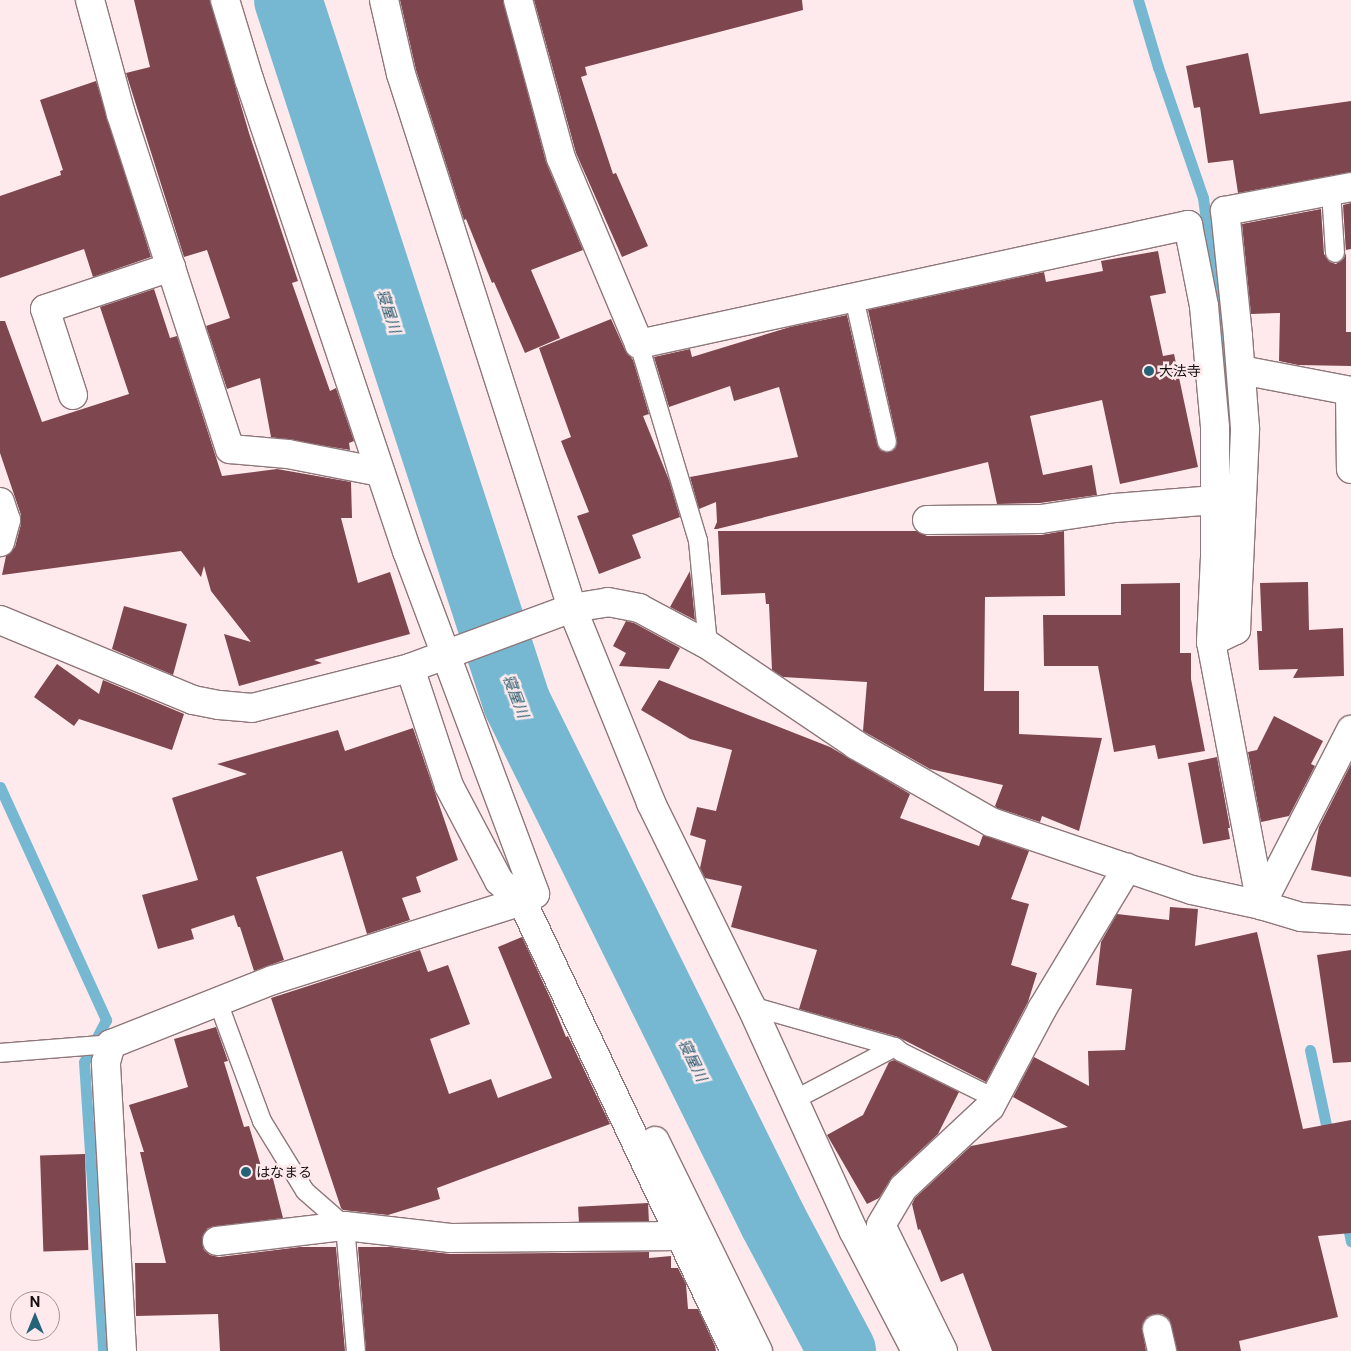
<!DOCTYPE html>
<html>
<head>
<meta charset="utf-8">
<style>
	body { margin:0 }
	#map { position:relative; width:1351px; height:1351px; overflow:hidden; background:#feeaec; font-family:"Public Sans","Noto Sans JP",sans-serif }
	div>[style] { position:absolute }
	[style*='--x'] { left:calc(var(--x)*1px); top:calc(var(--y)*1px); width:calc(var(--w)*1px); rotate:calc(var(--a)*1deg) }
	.stream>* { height:11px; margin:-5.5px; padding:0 5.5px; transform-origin:5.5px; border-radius:5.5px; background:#76b8d2 }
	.river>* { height:68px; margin:-34px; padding:0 34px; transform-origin:34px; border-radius:34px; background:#76b8d2 }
	.building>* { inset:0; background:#7e464f; transform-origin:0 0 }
	.roads { filter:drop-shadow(1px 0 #8e777a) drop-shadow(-1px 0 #8e777a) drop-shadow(0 1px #8e777a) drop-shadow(0 -1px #8e777a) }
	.lane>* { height:18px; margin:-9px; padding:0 9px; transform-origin:9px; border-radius:9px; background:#fff }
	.street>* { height:28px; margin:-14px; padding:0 14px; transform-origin:14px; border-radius:14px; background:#fff }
	.dots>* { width:14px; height:14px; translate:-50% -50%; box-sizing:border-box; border:2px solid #feeaec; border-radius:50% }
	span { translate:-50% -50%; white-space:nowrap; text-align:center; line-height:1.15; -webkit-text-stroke:5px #feeaec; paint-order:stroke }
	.poi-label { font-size:14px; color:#150d0e }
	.left { translate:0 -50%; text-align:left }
	.water-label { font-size:15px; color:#265b6e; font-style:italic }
	.north { position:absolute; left:10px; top:1291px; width:50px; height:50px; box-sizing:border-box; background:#feeaec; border:1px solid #a19293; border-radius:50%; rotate:0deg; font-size:14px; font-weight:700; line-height:20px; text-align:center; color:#150d0e }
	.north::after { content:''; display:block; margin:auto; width:18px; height:22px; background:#256379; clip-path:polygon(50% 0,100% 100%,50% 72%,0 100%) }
</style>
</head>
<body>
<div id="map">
	<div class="stream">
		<div style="--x:1138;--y:0;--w:70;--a:73.4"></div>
		<div style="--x:1158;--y:67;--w:139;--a:71"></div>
		<div style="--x:1203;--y:198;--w:175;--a:82.1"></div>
		<div style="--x:1227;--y:371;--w:53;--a:90"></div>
		<div style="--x:0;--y:787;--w:256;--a:65.5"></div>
		<div style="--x:106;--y:1020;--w:47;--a:117.6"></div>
		<div style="--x:84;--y:1062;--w:290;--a:86.2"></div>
		<div style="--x:1310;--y:1050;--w:91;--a:77.9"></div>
		<div style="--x:1346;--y:1218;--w:24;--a:78"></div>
	</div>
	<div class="river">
		<div style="--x:288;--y:0;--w:739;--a:71.96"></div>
		<div style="--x:517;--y:703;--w:578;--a:63.7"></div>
		<div style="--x:773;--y:1221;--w:147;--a:62"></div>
	</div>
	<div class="building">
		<div style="clip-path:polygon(134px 0,210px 0,249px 133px,298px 281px,292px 283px,330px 391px,336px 388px,354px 441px,349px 443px,350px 450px,271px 437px,260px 378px,227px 389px,206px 326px,230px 318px,207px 250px,184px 257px,126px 73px,150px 67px)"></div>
		<div style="clip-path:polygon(400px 0,503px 0,546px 162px,583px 250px,531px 270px,560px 338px,525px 353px,494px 282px,492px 283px,466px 219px,464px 220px,416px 70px)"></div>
		<div style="clip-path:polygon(534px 0,802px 0,803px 10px,585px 67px,587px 75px,581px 77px,613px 174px,616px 173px,648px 246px,622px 257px,576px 153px)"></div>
		<div style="clip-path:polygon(1248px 53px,1260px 114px,1351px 101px,1351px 172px,1238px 193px,1233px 160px,1208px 163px,1200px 107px,1194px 108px,1186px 66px)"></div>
		<div style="clip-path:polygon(96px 81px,151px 257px,93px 277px,84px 249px,0 278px,0 196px,61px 175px,60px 171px,63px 170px,40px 100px)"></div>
		<div style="clip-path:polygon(1351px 203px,1351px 249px,1346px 250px,1346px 332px,1351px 332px,1351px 366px,1298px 365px,1279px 361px,1280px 313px,1251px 314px,1242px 224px,1321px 209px,1324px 254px,1330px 262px,1336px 264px,1344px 258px,1346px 253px,1343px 205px)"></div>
		<div style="clip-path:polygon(1158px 251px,1166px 293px,1150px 296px,1163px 356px,1174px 354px,1198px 467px,1120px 484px,1102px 400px,1030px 416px,1043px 475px,1092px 465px,1097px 495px,1040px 503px,997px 504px,988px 462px,717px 529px,714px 529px,717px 522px,716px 502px,699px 509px,690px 477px,798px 457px,779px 387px,734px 401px,730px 386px,669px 407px,654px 357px,690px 349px,692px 357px,790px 327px,847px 315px,877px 444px,880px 450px,889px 452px,895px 449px,897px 440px,868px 310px,1044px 272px,1046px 282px,1103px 271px,1101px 261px)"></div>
		<div style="clip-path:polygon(154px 289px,170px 338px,177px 336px,222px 476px,277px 469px,351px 482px,352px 518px,341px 518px,358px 583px,390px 572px,410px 634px,314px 660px,322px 663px,239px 686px,224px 634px,251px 642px,211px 591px,204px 566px,201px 577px,181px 551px,2px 575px,6px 556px,15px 547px,21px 524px,21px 515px,0 453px,0 321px,5px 321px,42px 422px,129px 394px,100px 307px)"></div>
		<div style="clip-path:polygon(611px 319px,625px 350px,633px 360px,649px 414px,643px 416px,669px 480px,680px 517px,632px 535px,641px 558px,599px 574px,577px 516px,589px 512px,561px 441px,571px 437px,539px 348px)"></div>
		<div style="clip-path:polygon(718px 531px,917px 531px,927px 536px,1041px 535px,1064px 531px,1065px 596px,985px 597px,984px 691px,1019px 691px,1019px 734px,1102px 738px,1079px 831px,1042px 816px,1040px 822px,997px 808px,995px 806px,1003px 785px,930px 769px,863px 731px,867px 682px,783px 677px,772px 670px,769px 604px,766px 604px,765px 593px,721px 595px)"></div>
		<div style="clip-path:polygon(690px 571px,695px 620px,670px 607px)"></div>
		<div style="clip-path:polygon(1308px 582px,1309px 630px,1343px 628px,1344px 676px,1293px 678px,1298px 669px,1259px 670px,1257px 631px,1262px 631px,1260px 583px)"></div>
		<div style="clip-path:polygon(1180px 583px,1180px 653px,1191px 653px,1191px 679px,1205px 751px,1158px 759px,1155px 745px,1114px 752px,1098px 666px,1044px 666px,1043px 615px,1121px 615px,1121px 584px)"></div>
		<div style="clip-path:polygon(124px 606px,187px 624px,173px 675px,112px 649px)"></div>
		<div style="clip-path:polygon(626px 621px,634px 623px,680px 648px,669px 669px,619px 666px,626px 653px,613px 646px)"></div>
		<div style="clip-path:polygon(57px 664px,99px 694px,103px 680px,184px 714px,172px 750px,79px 719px,74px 726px,34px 697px)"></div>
		<div style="clip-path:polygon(659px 680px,830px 747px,910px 794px,900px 818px,979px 846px,983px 835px,1029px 851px,1011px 899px,1029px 904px,1011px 965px,1037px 973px,1028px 1002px,986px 1082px,898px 1037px,799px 1009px,817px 950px,731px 927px,742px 886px,705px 878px,700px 868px,706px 840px,690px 835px,697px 807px,716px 811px,732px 750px,690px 739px,641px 710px)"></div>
		<div style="clip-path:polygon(1274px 716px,1323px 741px,1311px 764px,1315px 766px,1289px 816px,1261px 822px,1248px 752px,1257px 750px)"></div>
		<div style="clip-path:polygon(413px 728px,458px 860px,416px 877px,421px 892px,402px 898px,410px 920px,367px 934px,342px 851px,256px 877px,284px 960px,254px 971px,240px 927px,238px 927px,234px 915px,191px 929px,194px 939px,158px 949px,142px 895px,198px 880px,172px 798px,247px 774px,217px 764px,338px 730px,345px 751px)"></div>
		<div style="clip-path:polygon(1217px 757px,1230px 828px,1228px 828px,1230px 839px,1203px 844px,1188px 763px)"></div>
		<div style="clip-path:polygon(1351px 764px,1351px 877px,1311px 870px,1319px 827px)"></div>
		<div style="clip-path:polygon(1170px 907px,1198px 909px,1195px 946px,1257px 932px,1303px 1129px,1351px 1120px,1351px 1233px,1318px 1236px,1338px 1317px,1239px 1341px,1241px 1351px,1177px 1351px,1169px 1319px,1162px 1314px,1154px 1314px,1147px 1317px,1142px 1325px,1146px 1351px,992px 1351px,963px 1273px,941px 1282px,920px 1229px,918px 1230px,912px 1204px,915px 1198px,971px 1146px,1068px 1127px,1013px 1097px,1034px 1057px,1089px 1086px,1088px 1051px,1125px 1050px,1132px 989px,1096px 985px,1101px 942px,1117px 914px,1169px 920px)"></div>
		<div style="clip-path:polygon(522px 937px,552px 1002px,566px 1037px,568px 1036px,610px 1124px,437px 1188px,440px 1199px,388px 1215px,343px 1210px,341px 1208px,271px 998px,420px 950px,428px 972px,448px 965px,470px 1024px,430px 1039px,449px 1094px,491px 1079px,498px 1098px,552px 1078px,498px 947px)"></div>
		<div style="clip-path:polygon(1351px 950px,1351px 1062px,1333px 1063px,1317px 955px)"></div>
		<div style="clip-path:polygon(216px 1027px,228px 1061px,224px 1062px,244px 1127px,249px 1126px,263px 1173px,271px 1171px,283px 1218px,208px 1228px,203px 1235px,202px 1243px,204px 1250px,210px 1255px,219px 1257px,300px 1247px,336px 1247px,345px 1351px,220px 1351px,218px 1314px,136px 1316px,135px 1263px,166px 1263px,140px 1152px,144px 1152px,129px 1105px,188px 1087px,174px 1039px)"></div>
		<div style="clip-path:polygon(894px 1060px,959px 1092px,938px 1134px,892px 1177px,879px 1198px,867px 1204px,827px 1135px,863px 1115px,889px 1062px)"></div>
		<div style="left:85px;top:1154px;width:96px;height:45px;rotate:88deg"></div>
		<div style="left:648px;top:1203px;width:18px;height:70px;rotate:87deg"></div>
		<div style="clip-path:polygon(358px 1247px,391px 1247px,450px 1254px,649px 1252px,649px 1258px,671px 1256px,671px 1268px,678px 1268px,686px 1284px,688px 1309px,698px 1309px,715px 1346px,716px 1351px,366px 1351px)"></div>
	</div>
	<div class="roads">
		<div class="lane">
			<div style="--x:1331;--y:191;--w:62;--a:86.3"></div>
			<div style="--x:854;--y:298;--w:148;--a:77.1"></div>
			<div style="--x:639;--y:344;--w:206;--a:73.3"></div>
			<div style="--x:698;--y:541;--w:104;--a:84.5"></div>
			<div style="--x:218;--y:1002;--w:127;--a:69.7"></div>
			<div style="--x:262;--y:1121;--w:82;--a:58.4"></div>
			<div style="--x:305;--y:1191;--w:53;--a:41.2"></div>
			<div style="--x:345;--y:1226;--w:125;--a:85"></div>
			<div style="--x:751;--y:1006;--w:150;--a:15.9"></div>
			<div style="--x:895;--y:1047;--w:8;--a:40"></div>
			<div style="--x:901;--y:1052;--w:104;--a:26.3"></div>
			<div style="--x:0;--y:1053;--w:111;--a:-4.6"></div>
			<div style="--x:794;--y:1100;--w:114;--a:-27.7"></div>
		</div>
		<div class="street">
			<div style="--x:90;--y:0;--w:118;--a:74.8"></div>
			<div style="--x:121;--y:114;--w:352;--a:72"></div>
			<div style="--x:230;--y:449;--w:58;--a:4.9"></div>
			<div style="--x:288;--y:454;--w:94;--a:11.1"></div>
			<div style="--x:225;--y:0;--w:83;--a:73.1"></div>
			<div style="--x:249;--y:79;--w:498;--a:71.5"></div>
			<div style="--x:407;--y:551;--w:366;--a:69.5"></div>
			<div style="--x:535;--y:894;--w:15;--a:152"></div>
			<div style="--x:522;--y:901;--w:498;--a:64.7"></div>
			<div style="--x:384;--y:0;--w:76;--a:77.1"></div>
			<div style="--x:401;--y:74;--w:561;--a:72.24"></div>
			<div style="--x:572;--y:608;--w:210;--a:67.9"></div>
			<div style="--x:651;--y:803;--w:226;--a:63.8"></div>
			<div style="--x:751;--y:1006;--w:246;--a:65.5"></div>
			<div style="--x:853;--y:1230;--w:136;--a:62.5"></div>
			<div style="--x:518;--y:0;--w:164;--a:74.8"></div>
			<div style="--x:561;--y:158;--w:202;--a:67.2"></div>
			<div style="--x:639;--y:344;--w:562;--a:-12.23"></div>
			<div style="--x:1188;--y:225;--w:83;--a:78.8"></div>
			<div style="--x:1204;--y:306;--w:122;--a:84.8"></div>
			<div style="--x:1215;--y:428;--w:129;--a:90"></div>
			<div style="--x:1215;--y:557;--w:85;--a:92.7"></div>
			<div style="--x:1211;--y:642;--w:268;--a:79.2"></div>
			<div style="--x:1241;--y:370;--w:112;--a:10.8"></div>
			<div style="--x:1350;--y:391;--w:78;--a:89.3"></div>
			<div style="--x:73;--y:395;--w:90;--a:-108"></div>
			<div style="--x:45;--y:309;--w:133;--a:-18.4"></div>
			<div style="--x:0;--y:502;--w:19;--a:72"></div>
			<div style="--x:6;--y:520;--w:23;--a:105"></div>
			<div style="--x:927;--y:520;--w:114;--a:-0.5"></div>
			<div style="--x:1041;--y:519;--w:75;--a:-8.5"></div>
			<div style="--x:1115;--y:508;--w:100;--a:-4.6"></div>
			<div style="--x:0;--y:620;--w:209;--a:22.5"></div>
			<div style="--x:193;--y:700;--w:26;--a:11"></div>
			<div style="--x:219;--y:705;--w:33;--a:5"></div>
			<div style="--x:252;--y:708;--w:163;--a:-14.2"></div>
			<div style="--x:410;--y:668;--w:173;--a:-20.3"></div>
			<div style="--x:572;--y:608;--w:36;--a:-9"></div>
			<div style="--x:608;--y:602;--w:32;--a:11"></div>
			<div style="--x:639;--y:608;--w:78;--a:28.2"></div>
			<div style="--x:708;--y:645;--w:179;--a:34"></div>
			<div style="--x:856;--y:745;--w:155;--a:29.7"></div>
			<div style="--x:991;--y:822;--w:212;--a:18.7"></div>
			<div style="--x:1192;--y:890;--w:71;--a:12.3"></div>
			<div style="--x:1261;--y:905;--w:42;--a:16.7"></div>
			<div style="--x:1301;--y:917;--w:50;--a:3.4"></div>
			<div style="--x:1211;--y:642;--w:28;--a:-26"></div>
			<div style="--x:1236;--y:630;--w:202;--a:-87.4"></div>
			<div style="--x:1245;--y:428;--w:92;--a:-94.4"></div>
			<div style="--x:1238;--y:336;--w:126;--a:-95.9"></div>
			<div style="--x:1225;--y:211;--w:128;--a:-10.8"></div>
			<div style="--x:410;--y:668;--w:124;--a:71.7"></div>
			<div style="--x:449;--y:786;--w:107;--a:62.2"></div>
			<div style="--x:499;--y:881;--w:30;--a:41"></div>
			<div style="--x:1261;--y:905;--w:197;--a:-62.8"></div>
			<div style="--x:655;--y:1141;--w:234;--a:63.9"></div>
			<div style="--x:217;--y:1241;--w:129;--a:-6.7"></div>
			<div style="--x:345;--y:1226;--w:106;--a:6.5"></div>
			<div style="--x:450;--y:1238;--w:230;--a:-0.5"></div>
			<div style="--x:1157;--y:1329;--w:23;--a:77"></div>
			<div style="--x:122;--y:1351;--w:289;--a:-93.2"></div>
			<div style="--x:106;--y:1062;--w:19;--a:-74"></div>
			<div style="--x:111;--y:1044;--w:174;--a:-21.6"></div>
			<div style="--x:273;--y:980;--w:261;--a:-17.6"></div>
			<div style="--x:943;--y:1351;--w:140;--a:-116.2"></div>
			<div style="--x:881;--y:1225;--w:43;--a:-59.3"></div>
			<div style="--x:903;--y:1188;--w:119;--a:-43"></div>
			<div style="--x:990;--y:1107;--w:111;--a:-62"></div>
			<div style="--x:1042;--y:1009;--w:165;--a:-58.9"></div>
		</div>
	</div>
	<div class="dots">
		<div style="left:1149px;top:371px;background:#256379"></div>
		<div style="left:246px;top:1172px;background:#256379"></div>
	</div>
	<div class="poi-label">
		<span class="left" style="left:1159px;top:371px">大法寺</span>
		<span class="left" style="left:256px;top:1172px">はなまる</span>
	</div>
	<div class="water-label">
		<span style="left:389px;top:311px;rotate:72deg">寝屋川</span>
		<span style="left:516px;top:696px;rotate:69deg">寝屋川</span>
		<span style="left:693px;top:1060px;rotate:64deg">寝屋川</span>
	</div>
	<div class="north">N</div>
</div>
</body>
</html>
